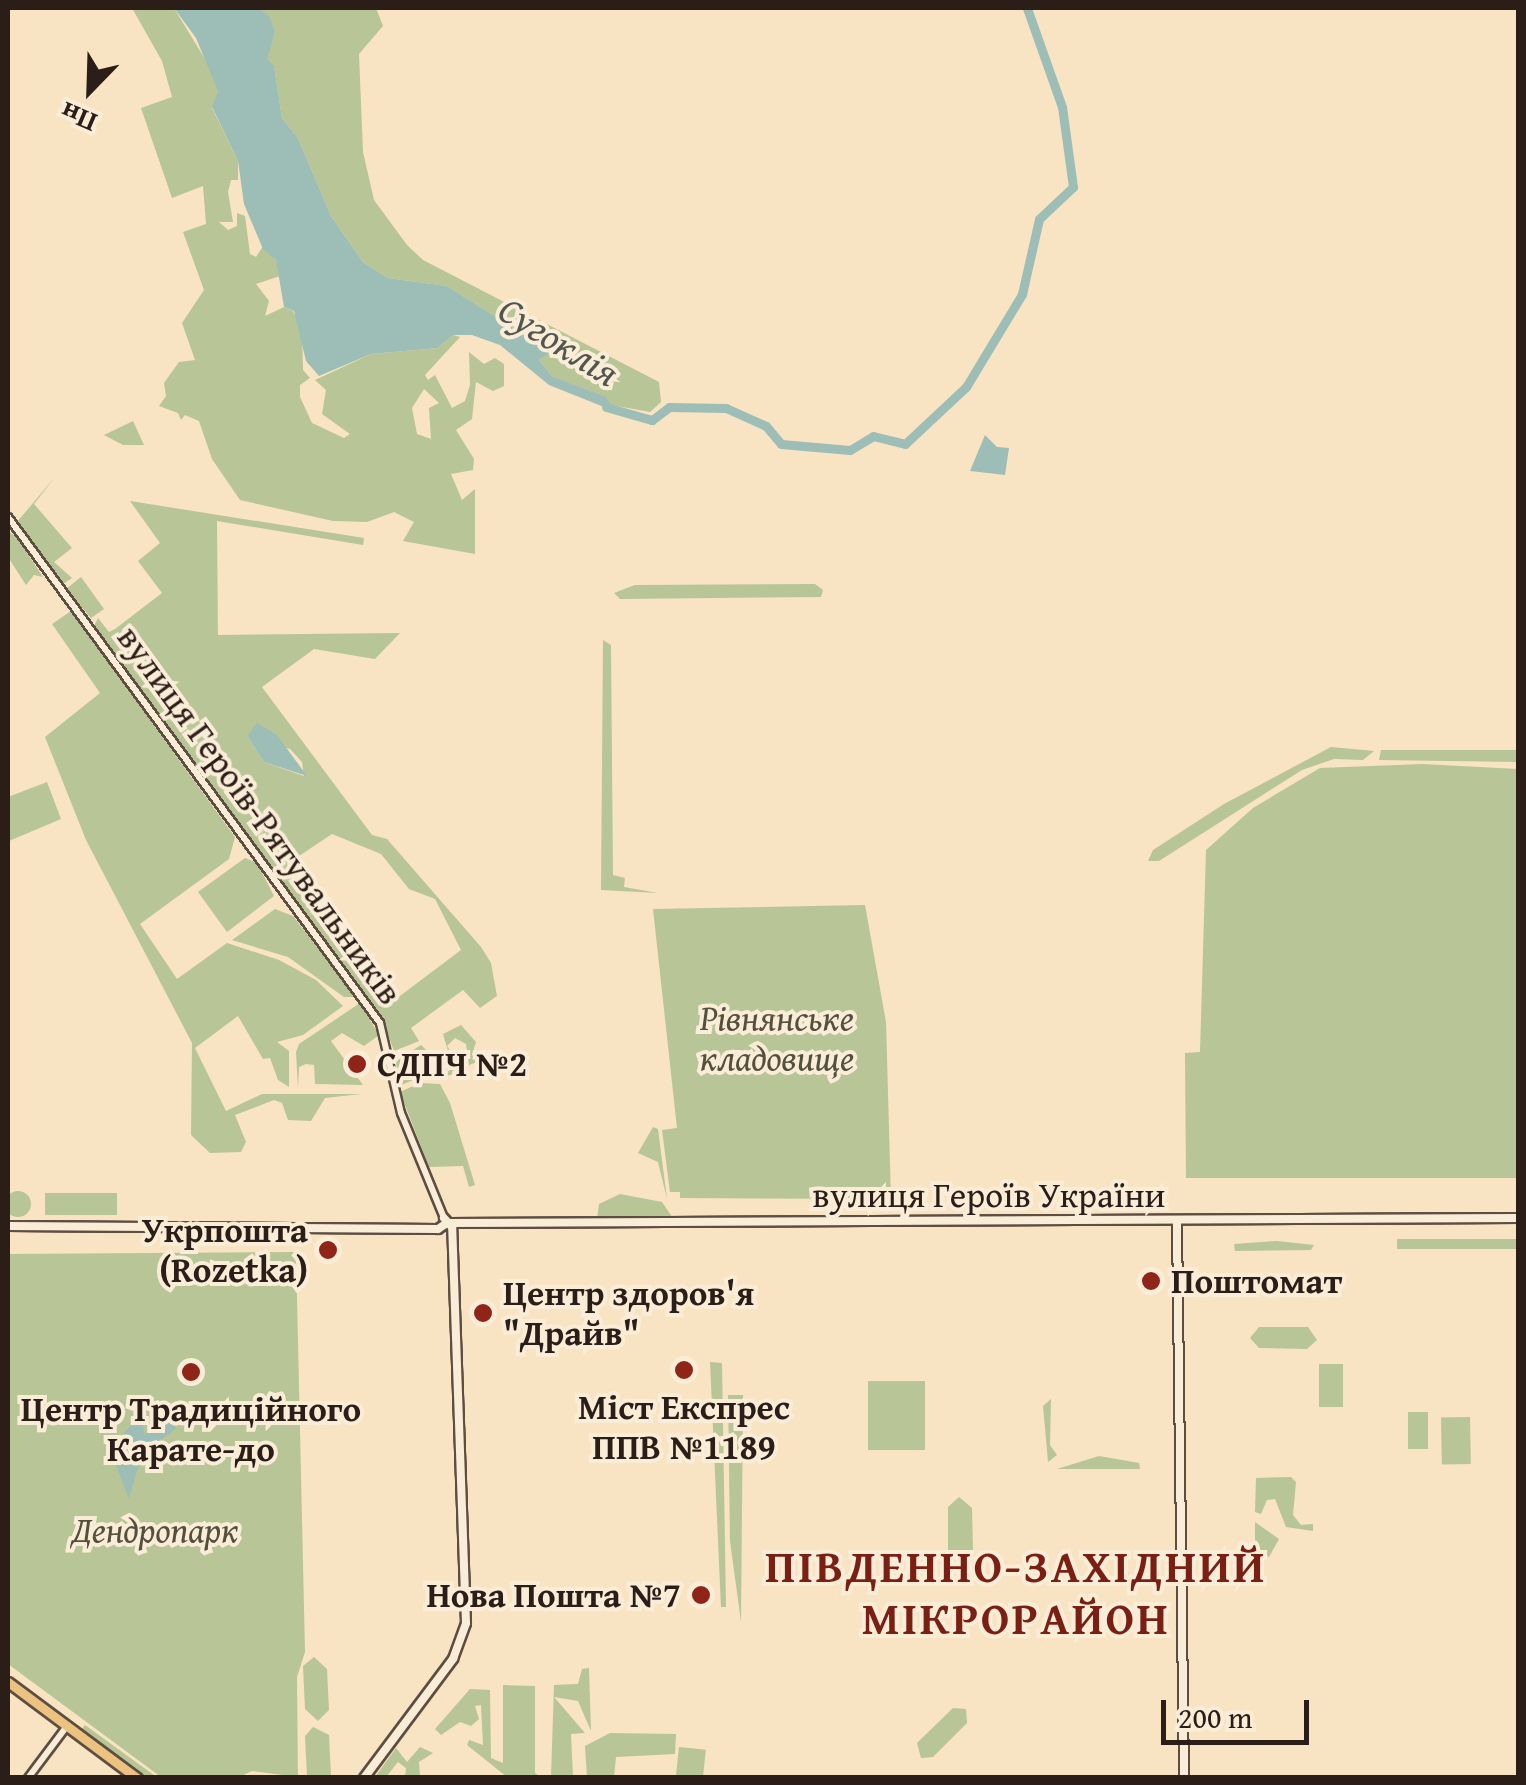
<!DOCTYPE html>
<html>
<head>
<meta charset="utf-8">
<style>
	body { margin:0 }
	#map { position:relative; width:1526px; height:1785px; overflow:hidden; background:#f8e3c2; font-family:"Gentium Book Plus",serif }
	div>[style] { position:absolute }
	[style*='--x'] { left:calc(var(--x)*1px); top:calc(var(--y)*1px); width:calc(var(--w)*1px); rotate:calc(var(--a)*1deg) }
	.green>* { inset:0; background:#b8c597; transform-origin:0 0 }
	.round { border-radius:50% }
	.water>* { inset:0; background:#9dbeb6 }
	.river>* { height:9px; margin:-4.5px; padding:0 4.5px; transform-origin:4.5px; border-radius:4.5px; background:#9dbeb6 }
	.roads { filter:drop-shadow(2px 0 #5e4e42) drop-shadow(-2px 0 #5e4e42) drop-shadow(0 2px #5e4e42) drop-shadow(0 -2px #5e4e42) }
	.tertiary>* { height:6px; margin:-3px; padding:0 3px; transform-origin:3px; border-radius:3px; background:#faedd7 }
	.secondary>* { height:8px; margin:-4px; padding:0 4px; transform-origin:4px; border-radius:4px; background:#faedd7 }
	.primary>* { height:9px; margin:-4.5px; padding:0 4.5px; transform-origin:4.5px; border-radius:4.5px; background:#ecc281 }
	.dots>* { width:28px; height:28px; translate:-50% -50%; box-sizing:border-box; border:5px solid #faedd7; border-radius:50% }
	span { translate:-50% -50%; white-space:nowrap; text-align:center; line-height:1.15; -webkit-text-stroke:8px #faedd7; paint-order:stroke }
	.street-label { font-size:35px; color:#2b1d17 }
	.park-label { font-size:35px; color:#554f3d; font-style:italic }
	.poi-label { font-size:35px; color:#2b1d17; font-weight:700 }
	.left { translate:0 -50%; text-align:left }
	.right { translate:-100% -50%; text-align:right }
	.water-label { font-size:38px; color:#53554f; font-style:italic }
	.district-label { font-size:45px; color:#7a1f14; font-weight:700; letter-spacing:2.5px }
	.frame { position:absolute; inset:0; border:10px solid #2b1d17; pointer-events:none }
	.north { position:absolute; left:40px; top:40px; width:100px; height:100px; -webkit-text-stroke:8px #faedd7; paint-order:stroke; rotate:203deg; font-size:28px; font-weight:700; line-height:40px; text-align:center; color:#2b1d17 }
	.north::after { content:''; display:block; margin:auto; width:35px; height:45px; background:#2b1d17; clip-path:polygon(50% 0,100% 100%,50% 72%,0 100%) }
	.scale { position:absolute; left:1161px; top:1700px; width:148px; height:45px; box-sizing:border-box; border:5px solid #2b1d17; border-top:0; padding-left:12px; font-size:30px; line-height:35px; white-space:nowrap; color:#2b1d17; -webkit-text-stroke:8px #faedd7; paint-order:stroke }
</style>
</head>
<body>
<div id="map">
	<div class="green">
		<div style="clip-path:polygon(evenodd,132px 8px,174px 8px,208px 64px,219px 91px,212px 108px,238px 161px,238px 180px,231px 180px,228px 192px,233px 222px,219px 222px,228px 230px,237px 226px,237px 213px,245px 216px,250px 254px,256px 257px,263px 246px,276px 260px,280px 276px,256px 284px,269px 301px,265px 316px,284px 307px,293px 311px,302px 330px,303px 370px,310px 378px,300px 385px,300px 397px,312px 423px,344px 438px,350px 434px,322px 414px,326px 390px,315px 380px,371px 354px,438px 348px,453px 335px,460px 337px,425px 375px,428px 380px,435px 375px,452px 408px,465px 401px,470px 385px,469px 352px,484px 364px,495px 358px,504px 364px,504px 386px,493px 391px,476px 382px,472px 419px,456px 430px,474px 459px,473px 470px,451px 474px,462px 500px,475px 489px,475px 554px,403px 541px,414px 522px,394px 512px,367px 522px,333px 521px,240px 500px,212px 459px,199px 421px,185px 415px,181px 420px,178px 413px,159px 406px,166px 396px,164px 383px,179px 362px,195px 360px,182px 323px,204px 290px,183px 232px,206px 224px,203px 186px,172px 198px,141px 108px,172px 97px,162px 61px,132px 8px,424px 389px,439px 403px,429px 408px,431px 439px,417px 434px,412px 408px,424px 389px)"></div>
		<div style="clip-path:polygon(258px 8px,376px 8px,383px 26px,359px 54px,363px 152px,374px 200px,407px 245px,423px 260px,659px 382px,661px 402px,650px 412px,606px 404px,605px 397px,552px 376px,539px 360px,549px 350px,447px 286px,388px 278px,363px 262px,331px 216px,298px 138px,282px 118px,274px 67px,266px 59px,275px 32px)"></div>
		<div style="clip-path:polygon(133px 421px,144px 445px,123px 445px,104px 435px)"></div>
		<div style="clip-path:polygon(55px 477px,34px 504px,72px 548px,54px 562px,72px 578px,63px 584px,17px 522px)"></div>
		<div style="clip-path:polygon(evenodd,130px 501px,364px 538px,363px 545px,217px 521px,218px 635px,400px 633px,375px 659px,314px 649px,262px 687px,372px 835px,387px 839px,481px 947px,491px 963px,497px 996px,480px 1008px,463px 990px,411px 1028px,419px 1041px,394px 1051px,382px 1018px,93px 628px,98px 618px,109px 632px,115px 629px,162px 593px,138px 561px,160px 543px,130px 501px,247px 736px,290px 749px,302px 762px,304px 776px,264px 762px,247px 736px,130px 501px,332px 834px,381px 854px,409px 889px,435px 899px,461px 950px,388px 1005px,287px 864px,332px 834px)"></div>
		<div style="clip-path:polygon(8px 532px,16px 536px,43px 577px,34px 575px,26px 585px,8px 557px)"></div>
		<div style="clip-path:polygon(81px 577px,104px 609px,91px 618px,66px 589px)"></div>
		<div style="clip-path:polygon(815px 584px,823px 590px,821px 597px,620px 599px,614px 593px,635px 585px)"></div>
		<div style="clip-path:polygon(71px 611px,235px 837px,229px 859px,140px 924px,177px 979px,227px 943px,279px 960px,316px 980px,343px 1006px,303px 1035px,277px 1042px,289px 1051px,289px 1087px,278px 1080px,270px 1058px,263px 1059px,238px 1016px,195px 1048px,226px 1111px,262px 1094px,361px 1094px,325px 1098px,311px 1121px,288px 1120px,282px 1103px,274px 1100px,235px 1115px,246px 1142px,241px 1152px,210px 1153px,191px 1135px,192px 1043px,86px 840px,45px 737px,100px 693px,52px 624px)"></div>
		<div style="clip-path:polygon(603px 640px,611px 645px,613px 875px,625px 878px,624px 887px,658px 893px,601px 890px)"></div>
		<div style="clip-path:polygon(1331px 747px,1374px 751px,1363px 760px,1334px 759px,1302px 770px,1159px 861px,1148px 861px,1153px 850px,1224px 804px)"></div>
		<div style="clip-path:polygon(1381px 750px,1518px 750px,1518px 762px,1379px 760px)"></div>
		<div style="clip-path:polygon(1422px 764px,1518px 769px,1518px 1178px,1186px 1178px,1185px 1053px,1200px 1052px,1206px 850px,1253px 808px,1320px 768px)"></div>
		<div style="clip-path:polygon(47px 782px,61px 819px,9px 841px,8px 797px)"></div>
		<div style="clip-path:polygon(245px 858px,257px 863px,274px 896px,227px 932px,198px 892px)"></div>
		<div style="clip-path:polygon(865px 905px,886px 1022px,891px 1199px,680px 1198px,680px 1192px,670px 1192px,662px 1130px,677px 1128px,653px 909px)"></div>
		<div style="clip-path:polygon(275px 909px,293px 916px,356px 997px,344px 997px,288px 957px,232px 940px)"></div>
		<div style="clip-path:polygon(360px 1003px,379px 1035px,364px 1046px,342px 1033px,331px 1041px,363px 1085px,315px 1084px,314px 1065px,306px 1064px,299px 1067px,298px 1088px,296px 1052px,299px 1044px)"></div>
		<div style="clip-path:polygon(461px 1025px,476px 1042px,472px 1055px,480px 1061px,469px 1065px,466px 1044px,455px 1038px,447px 1046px,464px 1070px,438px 1079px,453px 1068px,443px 1034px)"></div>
		<div style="clip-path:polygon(421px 1045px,444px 1067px,399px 1086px,396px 1061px)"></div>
		<div style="clip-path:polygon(420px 1083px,440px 1084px,450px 1103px,475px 1185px,469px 1187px,463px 1166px,429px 1167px,400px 1092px)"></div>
		<div style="clip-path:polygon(653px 1127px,658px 1129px,667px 1199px,658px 1162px,638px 1153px)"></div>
		<div class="round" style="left:5px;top:1191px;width:26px;height:26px"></div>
		<div style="left:45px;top:1193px;width:72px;height:22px"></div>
		<div style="clip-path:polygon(620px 1194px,662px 1202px,673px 1218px,597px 1219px,599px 1204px)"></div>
		<div style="left:1397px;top:1239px;width:120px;height:10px"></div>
		<div style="clip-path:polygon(1277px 1241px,1314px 1245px,1311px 1250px,1235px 1251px,1234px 1244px)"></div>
		<div style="clip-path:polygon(296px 1252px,305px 1652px,297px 1677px,298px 1777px,252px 1771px,239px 1777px,161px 1777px,8px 1664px,8px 1254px)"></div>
		<div style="clip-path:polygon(1259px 1327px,1308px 1327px,1317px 1340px,1307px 1349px,1259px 1348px,1250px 1338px)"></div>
		<div style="clip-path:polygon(710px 1362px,722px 1363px,726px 1607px,721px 1607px)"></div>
		<div style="left:1319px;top:1364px;width:24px;height:43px"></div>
		<div style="left:868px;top:1381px;width:57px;height:69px"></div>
		<div style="clip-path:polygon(728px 1395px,743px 1395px,741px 1622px,730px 1541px)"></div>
		<div style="clip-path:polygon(1051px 1399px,1050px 1445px,1057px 1455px,1048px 1462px,1043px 1406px)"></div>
		<div style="left:1408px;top:1412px;width:20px;height:37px"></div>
		<div style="left:1470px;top:1417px;width:47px;height:29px;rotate:89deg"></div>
		<div style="clip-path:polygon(1099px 1456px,1139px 1463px,1140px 1469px,1057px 1469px)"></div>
		<div style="clip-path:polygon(1291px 1477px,1296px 1482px,1293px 1515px,1301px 1525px,1313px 1524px,1313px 1531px,1286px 1527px,1275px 1499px,1267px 1500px,1261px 1514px,1255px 1512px,1256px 1478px)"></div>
		<div style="clip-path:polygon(959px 1497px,972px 1508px,973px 1551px,962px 1561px,948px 1550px,948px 1507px)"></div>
		<div style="clip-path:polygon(1255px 1522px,1279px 1539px,1269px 1557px,1255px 1551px)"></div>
		<div style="clip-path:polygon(314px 1657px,327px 1669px,329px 1710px,318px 1721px,305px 1709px,303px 1666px)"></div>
		<div style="clip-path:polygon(589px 1668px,591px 1731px,578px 1701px,554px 1697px,585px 1733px,571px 1734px,573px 1777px,551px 1777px,554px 1685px,578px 1684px,582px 1669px)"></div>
		<div style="clip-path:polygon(503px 1685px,535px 1686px,535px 1773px,541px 1777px,507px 1777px,467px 1745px,469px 1740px,483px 1745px,481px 1705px,475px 1706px,479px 1719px,471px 1726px,460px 1722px,441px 1735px,435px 1729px,470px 1689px,490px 1690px,491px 1758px,503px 1763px)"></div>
		<div style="clip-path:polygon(953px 1708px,966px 1709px,967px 1723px,933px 1757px,921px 1758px,917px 1743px)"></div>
		<div style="left:85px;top:1725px;width:88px;height:6px;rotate:36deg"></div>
		<div style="clip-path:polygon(313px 1727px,329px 1735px,331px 1777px,307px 1777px,305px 1736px)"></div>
		<div style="clip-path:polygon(610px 1733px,676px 1734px,675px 1754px,616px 1757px,614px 1777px,587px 1777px,585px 1746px)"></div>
		<div style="clip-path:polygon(420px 1747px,433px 1753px,419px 1762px,420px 1777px,405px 1777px,406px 1768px,398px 1762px,386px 1777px,375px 1777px,396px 1748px,407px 1762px)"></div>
		<div style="left:679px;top:1747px;width:27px;height:30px;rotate:6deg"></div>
	</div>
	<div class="water">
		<div style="clip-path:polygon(174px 8px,258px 8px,269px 16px,275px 32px,267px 59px,274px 66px,282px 118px,298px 138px,331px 216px,363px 262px,388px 278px,447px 286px,551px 351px,539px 360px,552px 376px,606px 397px,614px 411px,549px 385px,500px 345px,472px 335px,453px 335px,438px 348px,371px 354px,319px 376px,306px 361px,294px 311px,284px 307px,276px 260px,263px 249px,244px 204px,238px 161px,212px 107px,218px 91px,196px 38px)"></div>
		<div style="clip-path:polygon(985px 435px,997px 447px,1009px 448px,1005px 475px,970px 471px)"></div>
		<div style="clip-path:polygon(257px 723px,277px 735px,307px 776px,264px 762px,247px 736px)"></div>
		<div style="clip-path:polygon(140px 1414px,145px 1435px,162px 1417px,177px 1428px,142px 1453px,129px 1499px,110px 1451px)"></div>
	</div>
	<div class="river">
		<div style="--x:606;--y:407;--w:48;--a:15.8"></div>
		<div style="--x:652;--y:420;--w:21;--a:-37"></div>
		<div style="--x:669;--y:407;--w:57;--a:1"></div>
		<div style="--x:726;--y:408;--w:44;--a:24.2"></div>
		<div style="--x:766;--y:426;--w:23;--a:50"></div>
		<div style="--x:781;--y:444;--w:69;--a:5"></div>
		<div style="--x:850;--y:450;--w:27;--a:-31"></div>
		<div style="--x:873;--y:436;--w:33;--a:14"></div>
		<div style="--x:905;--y:444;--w:83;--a:-43.1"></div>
		<div style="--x:966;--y:387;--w:109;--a:-58.9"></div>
		<div style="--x:1022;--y:294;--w:77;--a:-77.2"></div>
		<div style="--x:1039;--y:219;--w:47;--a:-43.3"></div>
		<div style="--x:1073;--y:187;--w:81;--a:-97.8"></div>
		<div style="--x:1062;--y:107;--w:105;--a:-109.5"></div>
	</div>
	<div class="roads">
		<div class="tertiary">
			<div style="--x:8;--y:517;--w:628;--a:53.68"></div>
			<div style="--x:380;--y:1023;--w:92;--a:76.9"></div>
			<div style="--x:401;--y:1113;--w:113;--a:67.7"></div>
			<div style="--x:28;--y:1778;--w:65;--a:-53.1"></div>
		</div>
		<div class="secondary">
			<div style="--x:1177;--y:1222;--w:556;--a:89.28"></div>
			<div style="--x:8;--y:1226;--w:430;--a:0.4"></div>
			<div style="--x:438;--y:1229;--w:11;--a:-34"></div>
			<div style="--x:447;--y:1223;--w:1071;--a:-0.27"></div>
			<div style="--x:364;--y:1778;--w:149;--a:-53.2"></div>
			<div style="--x:453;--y:1659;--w:38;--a:-70"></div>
			<div style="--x:466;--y:1623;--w:396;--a:-92"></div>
			<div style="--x:452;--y:1227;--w:12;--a:-132"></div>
		</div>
		<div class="primary">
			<div style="--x:8;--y:1682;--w:161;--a:36.7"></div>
		</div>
	</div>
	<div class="dots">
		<div style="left:357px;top:1064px;background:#8f2418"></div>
		<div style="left:328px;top:1250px;background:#8f2418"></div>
		<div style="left:1151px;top:1281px;background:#8f2418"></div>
		<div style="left:483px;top:1313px;background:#8f2418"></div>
		<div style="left:684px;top:1370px;background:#8f2418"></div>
		<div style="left:191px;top:1372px;background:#8f2418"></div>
		<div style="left:701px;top:1595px;background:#8f2418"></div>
	</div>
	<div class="street-label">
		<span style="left:260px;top:815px;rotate:54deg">вулиця Героїв-Рятувальників</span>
		<span style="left:989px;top:1195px">вулиця Героїв України</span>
	</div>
	<div class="park-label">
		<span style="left:777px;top:1038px">Рівнянське<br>кладовище</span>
		<span style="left:155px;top:1530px">Дендропарк</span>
	</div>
	<div class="poi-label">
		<span class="left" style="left:377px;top:1064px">СДПЧ №2</span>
		<span class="right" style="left:308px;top:1250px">Укрпошта<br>(Rozetka)</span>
		<span class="left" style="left:1171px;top:1281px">Поштомат</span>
		<span class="left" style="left:503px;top:1313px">Центр здоров'я<br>"Драйв"</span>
		<span style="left:684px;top:1427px">Міст Експрес<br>ППВ №1189</span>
		<span style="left:191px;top:1429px">Центр Традиційного<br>Карате-до</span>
		<span class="right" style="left:681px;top:1595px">Нова Пошта №7</span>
	</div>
	<div class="water-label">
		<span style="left:559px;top:341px;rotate:32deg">Сугоклія</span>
	</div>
	<div class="district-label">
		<span style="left:1016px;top:1592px">ПІВДЕННО-ЗАХІДНИЙ<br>МІКРОРАЙОН</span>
	</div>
	<div class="frame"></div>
	<div class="north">Пн</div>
	<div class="scale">200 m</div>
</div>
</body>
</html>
